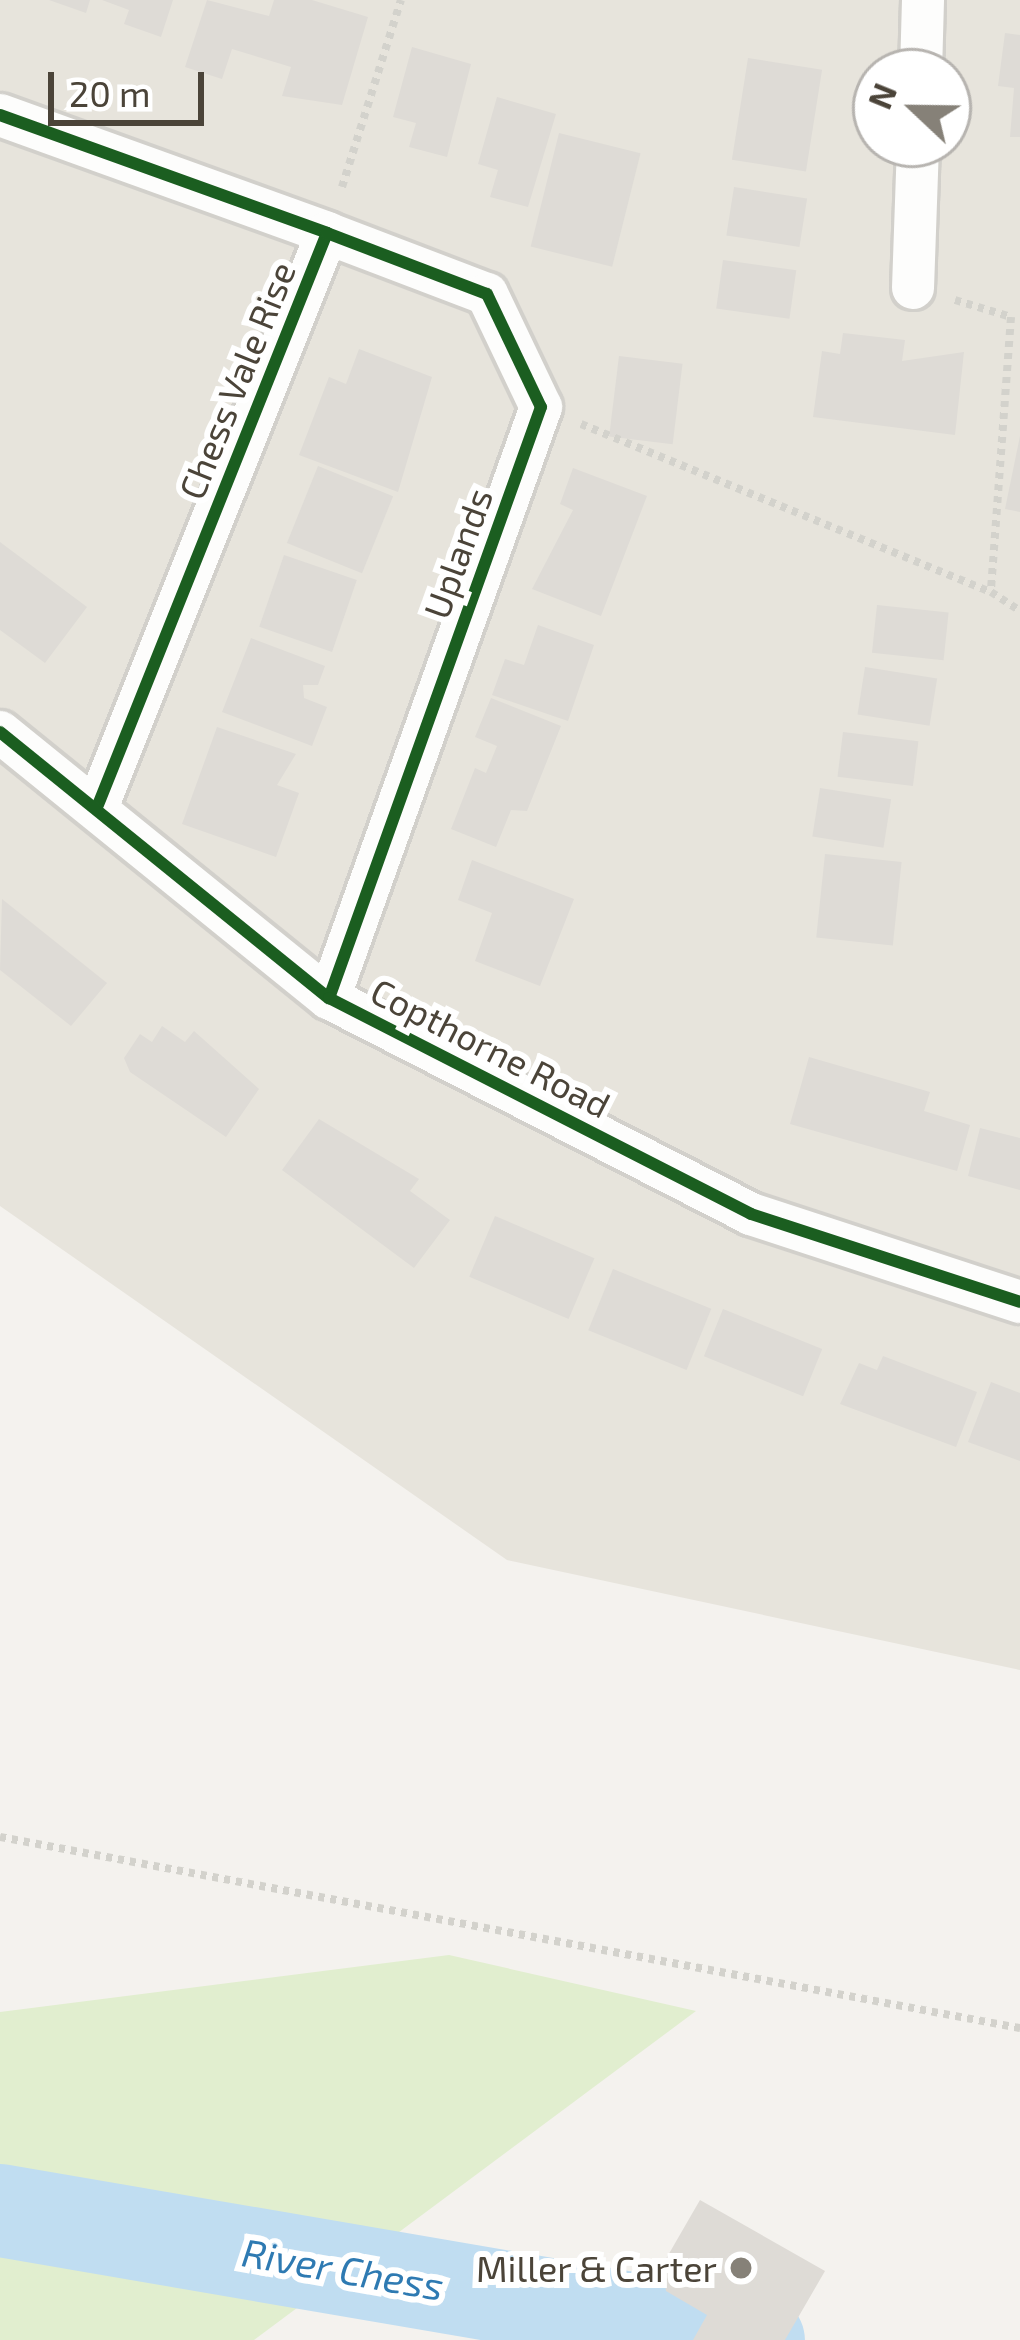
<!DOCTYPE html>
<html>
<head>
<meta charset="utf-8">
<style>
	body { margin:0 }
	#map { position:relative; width:1020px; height:2340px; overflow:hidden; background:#f4f2ee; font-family:"Exo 2",sans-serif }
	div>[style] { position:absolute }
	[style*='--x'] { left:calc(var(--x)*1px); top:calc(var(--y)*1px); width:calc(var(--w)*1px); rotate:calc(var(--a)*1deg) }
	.residential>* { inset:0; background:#e7e4dc }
	.green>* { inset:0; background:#e1eecf }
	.river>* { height:93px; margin:-46.5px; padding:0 46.5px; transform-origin:46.5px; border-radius:46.5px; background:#c0ddf1 }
	.building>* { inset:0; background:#dedbd6; transform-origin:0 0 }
	.path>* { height:8px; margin-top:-4px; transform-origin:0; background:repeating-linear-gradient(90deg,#d3d2cc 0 6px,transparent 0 12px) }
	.roads { filter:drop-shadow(3px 0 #d2d0cb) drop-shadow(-3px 0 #d2d0cb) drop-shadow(0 3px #d2d0cb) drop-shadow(0 -3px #d2d0cb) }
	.street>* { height:42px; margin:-21px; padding:0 21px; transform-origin:21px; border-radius:21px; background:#fdfdfc }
	.cycleway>* { height:12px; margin:-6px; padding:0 6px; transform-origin:6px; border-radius:6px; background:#1b5e20 }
	.dots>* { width:33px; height:33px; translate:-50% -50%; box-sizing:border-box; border:6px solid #fff; border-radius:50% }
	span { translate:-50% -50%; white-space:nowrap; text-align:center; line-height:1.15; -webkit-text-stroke:12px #fff; paint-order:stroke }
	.street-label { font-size:36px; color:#4b4439 }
	.poi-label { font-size:36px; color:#4b4439 }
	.right { translate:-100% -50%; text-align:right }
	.water-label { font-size:39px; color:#2e7ab2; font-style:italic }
	.north { position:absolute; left:852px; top:48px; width:120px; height:120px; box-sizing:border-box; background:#fff; border:3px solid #b7b4b0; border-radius:50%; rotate:292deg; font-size:33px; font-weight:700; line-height:48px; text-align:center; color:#4b4439 }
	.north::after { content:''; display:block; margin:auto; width:42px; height:54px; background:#868178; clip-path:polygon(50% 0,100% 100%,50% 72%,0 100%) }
	.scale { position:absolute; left:48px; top:72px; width:156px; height:54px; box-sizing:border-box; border:6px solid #4b4439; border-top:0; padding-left:15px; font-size:36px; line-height:42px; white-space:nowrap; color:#4b4439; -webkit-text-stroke:9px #fff; paint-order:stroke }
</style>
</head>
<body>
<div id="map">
	<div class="residential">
		<div style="clip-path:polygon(evenodd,0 0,1020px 0,1020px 1670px,507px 1560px,0 1206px,0 0,876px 72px,948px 72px,948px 144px,876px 144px,876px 72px)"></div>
	</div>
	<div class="green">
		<div style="clip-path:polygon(449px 1955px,696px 2011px,254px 2340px,0 2340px,0 2012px)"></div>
	</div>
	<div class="river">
		<div style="--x:0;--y:2210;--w:769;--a:9.73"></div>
	</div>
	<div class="building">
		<div style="clip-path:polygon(49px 0,90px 0,86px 13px)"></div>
		<div style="clip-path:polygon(102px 0,173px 0,161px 37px,124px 24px,129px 10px)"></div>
		<div style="clip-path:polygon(207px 0,269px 16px,274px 0,312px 0,368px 17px,342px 105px,282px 96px,291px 67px,232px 49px,222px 79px,185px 67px)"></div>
		<div style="clip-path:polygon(1005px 33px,1020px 35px,1020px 137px,1010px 137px,1014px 88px,998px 86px)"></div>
		<div style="clip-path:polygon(412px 47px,471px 64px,447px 157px,409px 147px,416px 123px,393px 117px)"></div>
		<div style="left:748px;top:58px;width:75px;height:103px;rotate:9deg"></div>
		<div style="clip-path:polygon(497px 97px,556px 114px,528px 207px,490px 197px,498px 170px,478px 164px)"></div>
		<div style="left:559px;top:133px;width:84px;height:117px;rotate:14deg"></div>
		<div style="left:734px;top:187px;width:74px;height:49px;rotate:9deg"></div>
		<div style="left:723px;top:260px;width:74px;height:49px;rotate:8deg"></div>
		<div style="clip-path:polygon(843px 333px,905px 340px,902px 361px,964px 352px,955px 435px,813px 417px,822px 351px,840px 354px)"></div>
		<div style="clip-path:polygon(359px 349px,432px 377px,398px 492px,299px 455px,329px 377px,346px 384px)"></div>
		<div style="left:619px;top:356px;width:64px;height:81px;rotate:7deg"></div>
		<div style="clip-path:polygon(1020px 436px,1020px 512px,1005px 509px)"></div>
		<div style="left:318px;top:466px;width:81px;height:83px;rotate:22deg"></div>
		<div style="clip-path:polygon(573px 468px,647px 496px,601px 616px,532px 589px,573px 510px,560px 504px)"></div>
		<div style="clip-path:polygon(0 542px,87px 607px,45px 663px,0 630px)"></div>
		<div style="left:284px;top:555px;width:77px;height:76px;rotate:19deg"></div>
		<div style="left:877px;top:605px;width:72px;height:48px;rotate:6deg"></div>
		<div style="clip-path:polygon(538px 625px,594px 645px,568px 721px,492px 695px,505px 659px,524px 665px)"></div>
		<div style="clip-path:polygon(251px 638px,325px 666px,318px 685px,303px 685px,304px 698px,327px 707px,312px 746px,222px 712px)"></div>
		<div style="left:865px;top:667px;width:73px;height:48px;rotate:9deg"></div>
		<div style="clip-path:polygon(491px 698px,561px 726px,527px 811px,511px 810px,496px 847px,451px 829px,475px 768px,486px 773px,497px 746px,475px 737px)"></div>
		<div style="clip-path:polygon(217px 727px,296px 754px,277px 785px,299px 793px,276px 857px,182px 824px)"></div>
		<div style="left:843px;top:732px;width:76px;height:45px;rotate:7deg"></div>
		<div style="left:820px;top:788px;width:72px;height:49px;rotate:9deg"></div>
		<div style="left:825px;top:854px;width:77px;height:84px;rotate:6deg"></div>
		<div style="clip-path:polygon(472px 860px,574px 899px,540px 986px,475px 961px,492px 913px,458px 900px)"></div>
		<div style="clip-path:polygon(2px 899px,107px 983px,71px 1026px,0 970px)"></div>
		<div style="clip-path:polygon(162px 1026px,185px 1042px,194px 1031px,259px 1089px,226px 1137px,130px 1072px,124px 1058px,140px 1034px,152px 1042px)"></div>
		<div style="clip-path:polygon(809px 1057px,930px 1092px,924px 1111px,970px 1125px,957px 1171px,790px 1124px)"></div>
		<div style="clip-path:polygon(319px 1119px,419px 1179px,410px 1191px,450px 1220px,414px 1268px,282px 1170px)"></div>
		<div style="clip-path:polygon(980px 1128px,1020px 1138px,1020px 1190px,968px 1176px)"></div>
		<div style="left:495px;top:1216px;width:108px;height:66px;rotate:23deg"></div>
		<div style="left:613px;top:1269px;width:106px;height:66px;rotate:22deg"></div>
		<div style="left:723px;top:1309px;width:107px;height:51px;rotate:22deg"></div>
		<div style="clip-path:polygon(883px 1356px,977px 1392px,956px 1447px,840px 1404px,859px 1363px,877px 1370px)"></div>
		<div style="clip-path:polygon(991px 1382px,1020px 1393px,1020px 1461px,968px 1442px)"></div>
		<div style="clip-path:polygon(700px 2200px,825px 2271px,785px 2340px,693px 2340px,707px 2315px,666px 2291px,663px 2264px)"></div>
	</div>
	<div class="path">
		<div style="--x:342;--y:187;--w:196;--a:-72.5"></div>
		<div style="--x:955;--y:300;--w:59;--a:16.9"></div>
		<div style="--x:1011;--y:317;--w:276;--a:94.2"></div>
		<div style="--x:991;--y:592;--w:35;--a:33"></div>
		<div style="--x:581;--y:424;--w:443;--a:22.3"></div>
		<div style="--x:0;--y:1837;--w:1038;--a:10.61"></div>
	</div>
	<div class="roads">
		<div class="street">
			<div style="--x:921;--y:72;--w:72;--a:-88.4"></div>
			<div style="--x:0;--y:115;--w:348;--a:19.8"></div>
			<div style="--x:327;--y:233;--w:616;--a:111.82"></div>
			<div style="--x:327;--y:233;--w:171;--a:20.9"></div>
			<div style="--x:487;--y:294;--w:125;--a:64.5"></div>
			<div style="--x:541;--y:407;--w:628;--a:109.73"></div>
			<div style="--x:913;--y:288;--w:144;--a:-88"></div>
			<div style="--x:0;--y:732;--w:423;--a:39"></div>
			<div style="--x:329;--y:998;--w:474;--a:27.1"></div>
			<div style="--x:751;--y:1214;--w:283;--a:18.1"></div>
		</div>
	</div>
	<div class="cycleway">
		<div style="--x:0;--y:115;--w:348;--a:19.8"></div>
		<div style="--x:327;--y:233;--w:616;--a:111.82"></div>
		<div style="--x:327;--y:233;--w:171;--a:20.9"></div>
		<div style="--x:487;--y:294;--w:125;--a:64.5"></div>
		<div style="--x:541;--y:407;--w:628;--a:109.73"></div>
		<div style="--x:0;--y:732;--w:423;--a:39"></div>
		<div style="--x:329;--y:998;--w:474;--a:27.1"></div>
		<div style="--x:751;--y:1214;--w:283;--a:18.1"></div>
	</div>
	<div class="dots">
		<div style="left:741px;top:2268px;background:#868178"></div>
	</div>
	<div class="street-label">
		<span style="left:236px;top:380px;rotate:-68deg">Chess Vale Rise</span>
		<span style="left:457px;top:553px;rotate:-70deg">Uplands</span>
		<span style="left:491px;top:1047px;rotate:27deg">Copthorne Road</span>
	</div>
	<div class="poi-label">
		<span class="right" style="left:717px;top:2268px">Miller &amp; Carter</span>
	</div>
	<div class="water-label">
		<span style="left:343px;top:2269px;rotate:10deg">River Chess</span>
	</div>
	<div class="north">N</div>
	<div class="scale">20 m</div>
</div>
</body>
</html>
